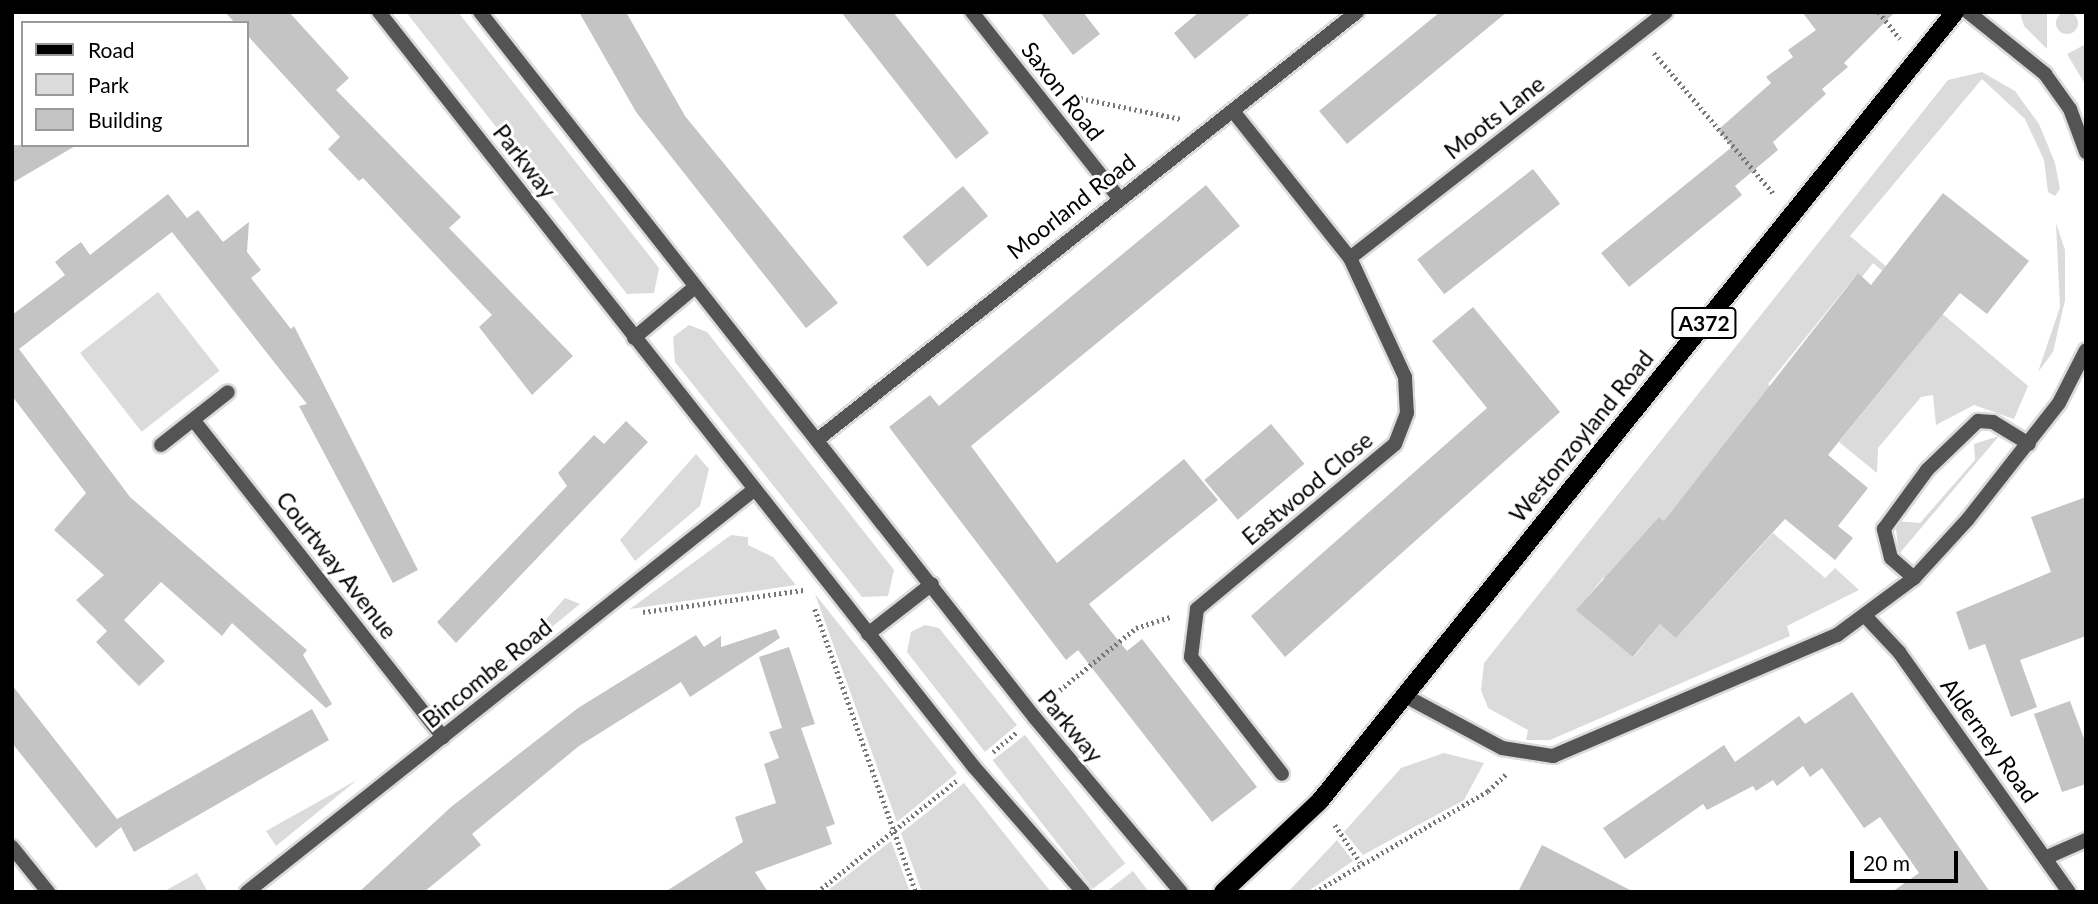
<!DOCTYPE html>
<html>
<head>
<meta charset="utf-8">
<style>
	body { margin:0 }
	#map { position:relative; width:2098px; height:904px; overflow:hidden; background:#fff; font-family:Lato,sans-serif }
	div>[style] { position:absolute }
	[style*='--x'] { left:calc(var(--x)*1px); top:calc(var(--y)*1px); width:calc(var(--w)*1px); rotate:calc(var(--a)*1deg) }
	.green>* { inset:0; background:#dbdbdb; transform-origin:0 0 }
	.round { border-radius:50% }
	.building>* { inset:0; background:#c4c4c4; transform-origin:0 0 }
	.path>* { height:4.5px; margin-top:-2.25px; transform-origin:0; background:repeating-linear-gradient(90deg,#767676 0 2px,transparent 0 5.5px) }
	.roads { filter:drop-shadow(2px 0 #dbdbdb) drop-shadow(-2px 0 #dbdbdb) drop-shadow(0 2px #dbdbdb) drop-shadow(0 -2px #dbdbdb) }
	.lane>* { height:14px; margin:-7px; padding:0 7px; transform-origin:7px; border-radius:7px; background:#545454 }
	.street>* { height:14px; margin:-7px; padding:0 7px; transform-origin:7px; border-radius:7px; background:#545454 }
	.primary>* { height:18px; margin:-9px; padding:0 9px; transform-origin:9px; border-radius:9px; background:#000 }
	span { translate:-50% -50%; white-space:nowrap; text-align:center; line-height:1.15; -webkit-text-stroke:6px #fff; paint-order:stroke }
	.shield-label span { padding:2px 5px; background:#fff; border:2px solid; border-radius:5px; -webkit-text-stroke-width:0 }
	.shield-label { font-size:21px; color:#000; font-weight:700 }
	.street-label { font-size:23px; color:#000 }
	.frame { position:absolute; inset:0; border:14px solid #000; pointer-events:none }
	.legend { position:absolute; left:21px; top:21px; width:228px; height:126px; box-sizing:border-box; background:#fff; border:2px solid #999; margin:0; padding:9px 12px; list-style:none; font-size:21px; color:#000 }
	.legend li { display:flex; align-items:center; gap:14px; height:35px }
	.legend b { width:35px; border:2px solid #999 }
	.scale { position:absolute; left:1850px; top:851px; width:108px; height:32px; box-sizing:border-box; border:4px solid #000; border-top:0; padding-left:9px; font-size:21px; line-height:24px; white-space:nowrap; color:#000; -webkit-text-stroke:5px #fff; paint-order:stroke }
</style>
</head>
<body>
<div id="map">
	<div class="green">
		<div class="round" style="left:2056px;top:12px;width:22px;height:22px"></div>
		<div style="clip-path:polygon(406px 12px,458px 12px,659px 268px,654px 293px,627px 294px)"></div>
		<div style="clip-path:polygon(2020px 12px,2047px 12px,2047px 49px,2024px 26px)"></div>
		<div style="clip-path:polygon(2086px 44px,2086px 86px,2067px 54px)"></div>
		<div style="clip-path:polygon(1982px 72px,2015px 91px,2039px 124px,2055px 163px,2060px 189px,2055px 196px,2048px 192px,2044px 160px,2025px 119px,1982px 79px,1850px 236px,2028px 386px,2014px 419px,1974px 405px,1936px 425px,1933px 395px,1921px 397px,1878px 448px,1877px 473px,1839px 442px,1929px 331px,1935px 315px,1873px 263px,1862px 277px,1857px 274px,1768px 384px,1777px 393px,1753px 410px,1664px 521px,1659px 517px,1615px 571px,1614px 586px,1603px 578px,1577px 610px,1634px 657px,1660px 624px,1677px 637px,1773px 533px,1825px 578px,1835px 568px,1859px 590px,1787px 626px,1790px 636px,1550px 740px,1526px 740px,1528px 730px,1488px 708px,1481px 690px,1484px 663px,1948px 80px)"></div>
		<div style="clip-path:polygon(2056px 223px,2065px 250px,2065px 300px,2053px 352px,2038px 372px,2060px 307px)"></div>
		<div style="left:158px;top:292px;width:100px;height:99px;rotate:52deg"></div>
		<div style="clip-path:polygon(689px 325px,707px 332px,894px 570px,888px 596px,862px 597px,675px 362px,673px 337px)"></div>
		<div style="clip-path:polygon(1999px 436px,1899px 554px,1895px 521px,1920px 523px,1975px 460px,1974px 444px)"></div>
		<div style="clip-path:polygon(696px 454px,709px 469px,700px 506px,635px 561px,620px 540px)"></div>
		<div style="clip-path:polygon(731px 535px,748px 537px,748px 545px,773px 557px,796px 585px,630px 609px)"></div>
		<div style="clip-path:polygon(815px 594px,957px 773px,897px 822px)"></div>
		<div style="clip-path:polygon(565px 598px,580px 604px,503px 667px)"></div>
		<div style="clip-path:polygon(925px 625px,939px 628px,1017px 725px,985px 752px,907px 652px,911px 632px)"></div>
		<div style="left:1025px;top:735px;width:163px;height:41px;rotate:52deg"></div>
		<div style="clip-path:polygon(1444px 753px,1484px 763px,1464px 800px,1363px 855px,1344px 832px,1401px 768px)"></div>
		<div style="clip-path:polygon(357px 780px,276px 846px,266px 831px)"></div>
		<div style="clip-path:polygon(964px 783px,1051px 892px,922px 892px,901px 833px)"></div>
		<div style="clip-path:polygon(1337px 840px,1353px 861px,1307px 892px,1288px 892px)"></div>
		<div style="clip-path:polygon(891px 841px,910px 892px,826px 892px)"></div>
		<div style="clip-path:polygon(1133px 871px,1149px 892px,1106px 892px)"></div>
		<div style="clip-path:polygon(197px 873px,208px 892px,163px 892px)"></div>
	</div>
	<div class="building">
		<div style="clip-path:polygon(225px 12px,289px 12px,349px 78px,336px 90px,461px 217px,449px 228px,573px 356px,532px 395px,479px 327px,492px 315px,363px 178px,359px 181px,328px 149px,340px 137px,247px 35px,247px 23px,235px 23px)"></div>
		<div style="clip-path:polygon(579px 12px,626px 12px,685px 116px,838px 303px,806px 328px,636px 112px)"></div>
		<div style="clip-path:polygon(841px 12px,893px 12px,989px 133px,956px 159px)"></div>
		<div style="clip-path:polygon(1040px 12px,1083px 12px,1100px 34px,1073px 55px)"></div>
		<div style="clip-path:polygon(1199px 12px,1252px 12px,1195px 59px,1174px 33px)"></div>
		<div style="clip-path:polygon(1440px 12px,1507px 12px,1347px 144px,1319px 111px)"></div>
		<div style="clip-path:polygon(1802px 12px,1895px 12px,1844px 63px,1848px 67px,1822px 89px,1826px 94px,1773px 142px,1778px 150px,1735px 186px,1742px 195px,1629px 287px,1601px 253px,1732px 147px,1718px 130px,1771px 83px,1766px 77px,1793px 57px,1788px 50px,1816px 30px)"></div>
		<div style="clip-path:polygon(12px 145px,77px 145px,12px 183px)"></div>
		<div style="left:1533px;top:169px;width:44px;height:147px;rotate:52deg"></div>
		<div style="clip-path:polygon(1206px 185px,1240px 226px,971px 446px,1057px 563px,1184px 459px,1218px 500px,1089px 604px,1127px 651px,1142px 639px,1257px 787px,1212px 822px,1078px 650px,1066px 660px,889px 427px,930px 395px,939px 406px)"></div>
		<div style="left:963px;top:186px;width:39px;height:79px;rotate:50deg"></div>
		<div style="clip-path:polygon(1943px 193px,2029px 261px,1987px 314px,1960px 293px,1828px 455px,1868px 488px,1838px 526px,1853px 538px,1835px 560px,1785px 519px,1676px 638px,1660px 624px,1633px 657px,1576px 610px,1659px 517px,1664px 521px,1858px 273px,1871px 285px)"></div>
		<div style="clip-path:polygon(168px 194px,187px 218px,198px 210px,223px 242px,249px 222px,247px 252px,261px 270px,251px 278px,291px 329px,294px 326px,418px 570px,393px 583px,299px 406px,307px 404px,172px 232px,19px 349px,130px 497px,307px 650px,303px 655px,332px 704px,326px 708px,232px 623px,222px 636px,161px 582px,124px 620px,165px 661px,139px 686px,121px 668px,96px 642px,107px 631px,76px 600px,104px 575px,54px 530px,86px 493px,12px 396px,12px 315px,65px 275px,55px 262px,66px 253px,81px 242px,90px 255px)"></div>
		<div style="clip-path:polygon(1473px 307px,1560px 412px,1285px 657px,1251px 616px,1487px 408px,1432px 341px)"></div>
		<div style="clip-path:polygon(626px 421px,648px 442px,456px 643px,437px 622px,567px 486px,558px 473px,594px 435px,604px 444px)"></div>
		<div style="left:1271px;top:424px;width:52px;height:87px;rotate:50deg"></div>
		<div style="clip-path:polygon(2086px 497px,2086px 636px,2020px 660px,2037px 707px,2011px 717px,1985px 644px,1969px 650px,1956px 612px,2051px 572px,2031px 517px)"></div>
		<div style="clip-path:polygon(776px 629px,780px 638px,690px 697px,681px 682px,579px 746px,472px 834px,481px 845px,424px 892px,359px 892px,451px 807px,578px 708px,696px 635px,704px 647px,721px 636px,721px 647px)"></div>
		<div style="clip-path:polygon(789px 647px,815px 724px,801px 728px,835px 824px,826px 827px,832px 844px,755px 872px,768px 892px,665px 892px,743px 842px,735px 817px,776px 803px,764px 764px,779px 758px,769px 732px,782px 728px,759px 657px)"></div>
		<div style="clip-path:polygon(12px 685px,117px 819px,312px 709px,329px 740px,134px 852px,121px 827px,96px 848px,12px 743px)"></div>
		<div style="clip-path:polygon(1852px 692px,1990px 892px,1892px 892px,1919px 873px,1880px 817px,1864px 828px,1822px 768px,1810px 777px,1803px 766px,1777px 786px,1773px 780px,1756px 791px,1753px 786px,1707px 810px,1703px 804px,1625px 859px,1603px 828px,1724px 745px,1735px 762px,1799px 716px,1805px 724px)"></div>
		<div style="clip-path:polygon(2070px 701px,2086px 744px,2086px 784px,2062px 792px,2034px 714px)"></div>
		<div style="clip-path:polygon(1542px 845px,1634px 892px,1518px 892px)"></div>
	</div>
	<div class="path">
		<div style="--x:1879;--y:12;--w:34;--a:52"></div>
		<div style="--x:1654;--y:53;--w:184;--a:49.6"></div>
		<div style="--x:1070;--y:96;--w:113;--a:11.7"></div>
		<div style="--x:815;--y:609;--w:300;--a:70.4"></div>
		<div style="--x:643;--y:612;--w:162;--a:-7.8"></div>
		<div style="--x:1051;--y:697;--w:109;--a:-39.1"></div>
		<div style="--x:1136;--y:628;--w:36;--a:-18"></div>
		<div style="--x:993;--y:752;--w:30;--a:-40"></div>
		<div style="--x:1335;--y:825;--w:45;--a:56"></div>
		<div style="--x:817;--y:892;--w:178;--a:-38.6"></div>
		<div style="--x:1315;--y:892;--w:200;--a:-30.3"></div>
		<div style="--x:1488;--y:791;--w:26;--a:-43"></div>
	</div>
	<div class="roads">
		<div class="lane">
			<div style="--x:1914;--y:578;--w:30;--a:-139"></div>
			<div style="--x:1891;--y:558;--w:30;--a:-104"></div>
			<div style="--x:1884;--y:529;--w:73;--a:-53.9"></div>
			<div style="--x:1927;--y:470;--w:71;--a:-43.9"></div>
			<div style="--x:1978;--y:421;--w:15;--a:4"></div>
			<div style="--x:1993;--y:422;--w:42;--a:31.4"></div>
		</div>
		<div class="street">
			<div style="--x:379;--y:12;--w:961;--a:51.76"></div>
			<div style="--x:974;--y:767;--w:166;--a:48.9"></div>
			<div style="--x:480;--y:12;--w:898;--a:51.83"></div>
			<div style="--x:1035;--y:718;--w:227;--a:50"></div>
			<div style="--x:972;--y:12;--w:236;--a:51.7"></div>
			<div style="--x:1968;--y:12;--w:99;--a:38.8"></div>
			<div style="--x:2045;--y:74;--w:43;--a:54.5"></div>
			<div style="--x:2070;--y:109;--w:46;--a:69.6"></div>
			<div style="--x:1233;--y:111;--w:188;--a:51.5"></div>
			<div style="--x:1350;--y:258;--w:131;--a:65.2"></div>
			<div style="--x:1405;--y:377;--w:36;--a:87"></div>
			<div style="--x:1407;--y:413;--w:33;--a:111"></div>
			<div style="--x:1395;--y:444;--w:258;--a:140.2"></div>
			<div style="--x:1197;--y:609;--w:48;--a:97.1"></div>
			<div style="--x:1191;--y:657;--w:148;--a:52.1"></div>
			<div style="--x:1350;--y:258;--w:400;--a:-37.9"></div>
			<div style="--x:634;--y:338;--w:80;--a:-39.9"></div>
			<div style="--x:195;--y:422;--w:401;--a:51.8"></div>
			<div style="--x:817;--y:440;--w:689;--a:-38.4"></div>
			<div style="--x:161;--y:445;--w:85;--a:-38.3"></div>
			<div style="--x:1868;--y:619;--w:45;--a:46.8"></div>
			<div style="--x:1899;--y:652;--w:294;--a:54.7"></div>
			<div style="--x:868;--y:634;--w:81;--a:-38"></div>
			<div style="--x:1407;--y:697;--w:108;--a:28.2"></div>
			<div style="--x:1502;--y:748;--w:52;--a:8.9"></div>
			<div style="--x:1553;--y:756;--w:309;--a:-23.1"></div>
			<div style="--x:1837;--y:635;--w:96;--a:-36.5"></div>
			<div style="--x:1914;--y:578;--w:80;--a:-47.5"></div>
			<div style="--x:1968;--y:519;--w:147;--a:-51.9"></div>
			<div style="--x:2059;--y:403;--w:59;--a:-63"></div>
			<div style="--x:12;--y:847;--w:58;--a:51.3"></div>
			<div style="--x:2045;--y:858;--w:45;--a:-23.7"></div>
			<div style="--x:247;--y:892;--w:648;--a:-38.43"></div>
		</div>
		<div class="primary">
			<div style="--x:1223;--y:892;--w:132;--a:-43.2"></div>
			<div style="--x:1319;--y:802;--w:1014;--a:-51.16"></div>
		</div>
	</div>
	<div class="shield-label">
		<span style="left:1704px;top:323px">A372</span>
	</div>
	<div class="street-label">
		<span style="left:1063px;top:91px;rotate:52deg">Saxon Road</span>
		<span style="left:1494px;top:117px;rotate:-38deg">Moots Lane</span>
		<span style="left:525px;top:161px;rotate:52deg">Parkway</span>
		<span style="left:1071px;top:206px;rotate:-38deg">Moorland Road</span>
		<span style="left:1581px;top:436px;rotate:-51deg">Westonzoyland Road</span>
		<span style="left:1307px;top:488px;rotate:-40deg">Eastwood Close</span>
		<span style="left:337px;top:565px;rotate:52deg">Courtway Avenue</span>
		<span style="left:487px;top:673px;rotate:-39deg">Bincombe Road</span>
		<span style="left:1071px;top:726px;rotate:50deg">Parkway</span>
		<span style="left:1990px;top:740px;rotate:54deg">Alderney Road</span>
	</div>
	<div class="frame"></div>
	<ul class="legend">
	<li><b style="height:9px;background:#000"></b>Road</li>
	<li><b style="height:19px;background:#dbdbdb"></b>Park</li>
	<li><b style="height:19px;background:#c4c4c4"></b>Building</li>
	</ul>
	<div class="scale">20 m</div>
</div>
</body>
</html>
